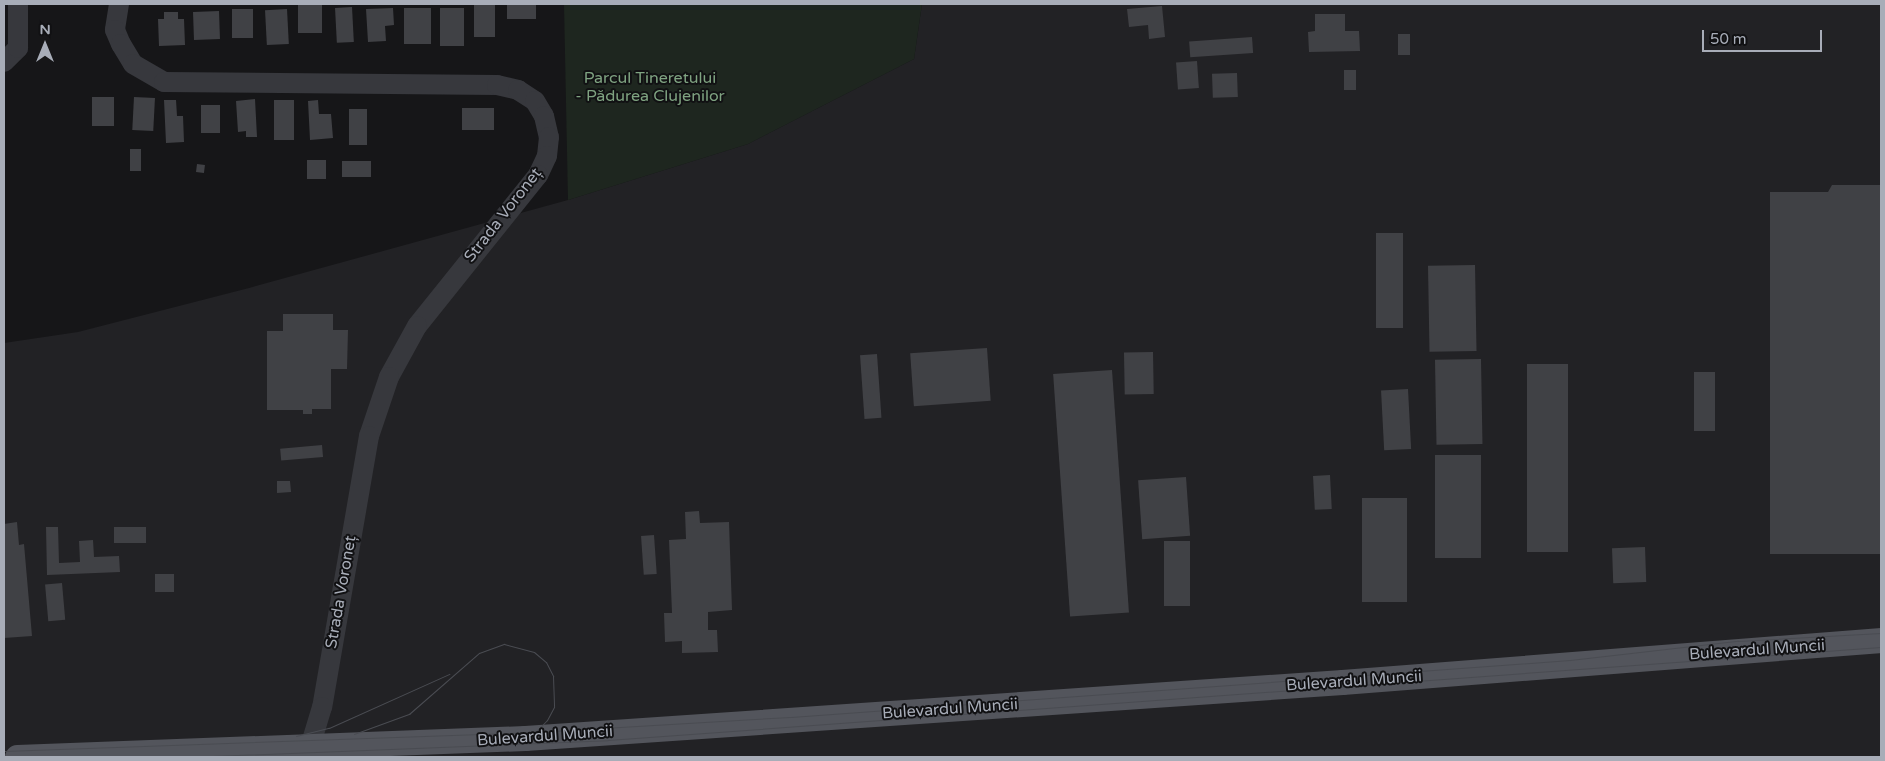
<!DOCTYPE html>
<html>
<head>
<meta charset="utf-8">
<style>
	body { margin:0 }
	#map { position:relative; width:1885px; height:761px; overflow:hidden; background:#161618; font-family:"Varela Round",sans-serif }
	div>[style] { position:absolute }
	[style*='--x'] { left:calc(var(--x)*1px); top:calc(var(--y)*1px); width:calc(var(--w)*1px); rotate:calc(var(--a)*1deg) }
	.built>* { inset:0; background:#222225 }
	.green>* { inset:0; background:#1e261f }
	.building>* { inset:0; background:#404145; transform-origin:0 0 }
	.minor>* { height:20px; margin:-10px; padding:0 10px; transform-origin:10px; border-radius:10px; background:#37383d }
	.major>* { height:25px; margin:-12.5px; padding:0 12.5px; transform-origin:12.5px; border-radius:12.5px; background:#53555c }
	.tram>* { height:1px; margin:-0.5px; padding:0 0.5px; transform-origin:0.5px; border-radius:0.5px; background:#4a4c52 }
	span { translate:-50% -50%; white-space:nowrap; text-align:center; line-height:1.15; -webkit-text-stroke:4px #111113; paint-order:stroke }
	.park-label { font-size:16px; color:#7fa381 }
	.street-label { font-size:16px; color:#a8adb8 }
	.frame { position:absolute; inset:0; border:5px solid #a8adb8; pointer-events:none }
	.north { position:absolute; left:20px; top:20px; width:50px; height:50px; -webkit-text-stroke:4px #111113; paint-order:stroke; rotate:0deg; font-size:14px; font-weight:700; line-height:20px; text-align:center; color:#a8adb8 }
	.north::after { content:''; display:block; margin:auto; width:18px; height:22px; background:#a8adb8; clip-path:polygon(50% 0,100% 100%,50% 72%,0 100%) }
	.scale { position:absolute; left:1702px; top:30px; width:120px; height:22px; box-sizing:border-box; border:2px solid #a8adb8; border-top:0; padding-left:6px; font-size:15px; line-height:18px; white-space:nowrap; color:#a8adb8; -webkit-text-stroke:4px #111113; paint-order:stroke }
</style>
</head>
<body>
<div id="map">
	<div class="built">
		<div style="clip-path:polygon(922px 4px,1881px 4px,1881px 757px,4px 757px,4px 343px,78px 332px,249px 288px,568px 200px,748px 144px,914px 59px)"></div>
	</div>
	<div class="green">
		<div style="clip-path:polygon(564px 4px,922px 4px,914px 59px,748px 144px,568px 200px)"></div>
	</div>
	<div class="building">
		<div style="left:298px;top:4px;width:24px;height:29px"></div>
		<div style="left:474px;top:4px;width:21px;height:33px"></div>
		<div style="left:507px;top:4px;width:29px;height:15px"></div>
		<div style="clip-path:polygon(1162px 6px,1165px 37px,1149px 39px,1148px 25px,1129px 27px,1127px 9px)"></div>
		<div style="left:352px;top:7px;width:35px;height:17px;rotate:87deg"></div>
		<div style="clip-path:polygon(393px 8px,394px 25px,385px 26px,386px 41px,368px 42px,366px 9px)"></div>
		<div style="left:404px;top:8px;width:27px;height:36px"></div>
		<div style="left:464px;top:8px;width:38px;height:24px;rotate:90deg"></div>
		<div style="left:232px;top:9px;width:21px;height:29px"></div>
		<div style="left:287px;top:9px;width:35px;height:22px;rotate:87deg"></div>
		<div style="left:219px;top:11px;width:28px;height:26px;rotate:88deg"></div>
		<div style="clip-path:polygon(164px 12px,178px 12px,178px 19px,184px 19px,185px 45px,159px 46px,158px 19px,164px 19px)"></div>
		<div style="clip-path:polygon(1315px 14px,1345px 14px,1345px 31px,1359px 31px,1360px 51px,1309px 52px,1308px 32px,1315px 31px)"></div>
		<div style="left:1398px;top:34px;width:12px;height:21px"></div>
		<div style="left:1252px;top:37px;width:16px;height:63px;rotate:86deg"></div>
		<div style="left:1197px;top:61px;width:27px;height:21px;rotate:86deg"></div>
		<div style="left:1344px;top:70px;width:12px;height:20px"></div>
		<div style="left:1237px;top:73px;width:24px;height:25px;rotate:88deg"></div>
		<div style="left:114px;top:97px;width:29px;height:22px;rotate:90deg"></div>
		<div style="left:134px;top:97px;width:21px;height:33px;rotate:3deg"></div>
		<div style="clip-path:polygon(255px 99px,257px 137px,246px 137px,246px 131px,238px 132px,236px 101px)"></div>
		<div style="clip-path:polygon(164px 100px,176px 100px,177px 116px,183px 116px,184px 142px,166px 143px)"></div>
		<div style="left:274px;top:100px;width:20px;height:40px"></div>
		<div style="clip-path:polygon(318px 100px,319px 114px,331px 114px,333px 138px,310px 140px,308px 101px)"></div>
		<div style="left:220px;top:105px;width:28px;height:19px;rotate:90deg"></div>
		<div style="left:494px;top:108px;width:22px;height:32px;rotate:90deg"></div>
		<div style="left:349px;top:109px;width:18px;height:36px"></div>
		<div style="left:130px;top:149px;width:11px;height:22px"></div>
		<div style="left:307px;top:160px;width:19px;height:19px"></div>
		<div style="left:342px;top:161px;width:29px;height:16px"></div>
		<div style="left:197px;top:164px;width:8px;height:8px;rotate:7deg"></div>
		<div style="clip-path:polygon(1832px 185px,1881px 185px,1881px 554px,1770px 554px,1770px 192px,1828px 192px)"></div>
		<div style="left:1376px;top:233px;width:27px;height:95px"></div>
		<div style="left:1475px;top:265px;width:86px;height:47px;rotate:89deg"></div>
		<div style="clip-path:polygon(283px 314px,333px 314px,333px 330px,348px 330px,347px 369px,331px 369px,331px 409px,312px 409px,312px 414px,303px 414px,303px 410px,267px 410px,267px 331px,283px 331px)"></div>
		<div style="left:987px;top:348px;width:53px;height:77px;rotate:86deg"></div>
		<div style="left:1153px;top:352px;width:42px;height:29px;rotate:89deg"></div>
		<div style="left:877px;top:354px;width:64px;height:17px;rotate:86deg"></div>
		<div style="left:1481px;top:359px;width:85px;height:46px;rotate:89deg"></div>
		<div style="left:1527px;top:364px;width:41px;height:188px"></div>
		<div style="left:1112px;top:370px;width:243px;height:59px;rotate:86deg"></div>
		<div style="left:1694px;top:372px;width:21px;height:59px"></div>
		<div style="left:1408px;top:389px;width:60px;height:27px;rotate:87deg"></div>
		<div style="left:322px;top:445px;width:12px;height:42px;rotate:85deg"></div>
		<div style="left:1435px;top:455px;width:46px;height:103px"></div>
		<div style="left:1330px;top:475px;width:34px;height:17px;rotate:87deg"></div>
		<div style="left:1186px;top:477px;width:59px;height:48px;rotate:86deg"></div>
		<div style="clip-path:polygon(277px 481px,290px 481px,291px 492px,277px 493px)"></div>
		<div style="left:1362px;top:498px;width:45px;height:104px"></div>
		<div style="clip-path:polygon(699px 511px,700px 523px,729px 522px,732px 610px,708px 612px,708px 630px,717px 630px,718px 652px,682px 653px,682px 641px,665px 642px,664px 613px,672px 613px,669px 540px,686px 539px,685px 512px)"></div>
		<div style="clip-path:polygon(17px 522px,19px 545px,24px 544px,32px 636px,4px 638px,4px 524px)"></div>
		<div style="clip-path:polygon(46px 527px,58px 527px,59px 563px,80px 562px,79px 541px,93px 540px,94px 557px,119px 556px,120px 572px,47px 575px)"></div>
		<div style="left:146px;top:527px;width:16px;height:32px;rotate:90deg"></div>
		<div style="left:654px;top:535px;width:39px;height:13px;rotate:86deg"></div>
		<div style="left:1164px;top:541px;width:26px;height:65px"></div>
		<div style="left:1645px;top:547px;width:35px;height:33px;rotate:88deg"></div>
		<div style="left:155px;top:574px;width:19px;height:18px"></div>
		<div style="left:62px;top:583px;width:37px;height:17px;rotate:85deg"></div>
	</div>
	<div class="minor">
		<div style="--x:119;--y:4;--w:26;--a:99"></div>
		<div style="--x:115;--y:30;--w:15;--a:67"></div>
		<div style="--x:121;--y:44;--w:23;--a:59"></div>
		<div style="--x:133;--y:64;--w:36;--a:30"></div>
		<div style="--x:164;--y:82;--w:333;--a:0.5"></div>
		<div style="--x:497;--y:85;--w:22;--a:13"></div>
		<div style="--x:518;--y:90;--w:20;--a:33"></div>
		<div style="--x:535;--y:101;--w:17;--a:59"></div>
		<div style="--x:544;--y:116;--w:22;--a:77"></div>
		<div style="--x:549;--y:137;--w:19;--a:96"></div>
		<div style="--x:547;--y:156;--w:21;--a:115"></div>
		<div style="--x:538;--y:175;--w:193;--a:128.7"></div>
		<div style="--x:417;--y:326;--w:58;--a:118.8"></div>
		<div style="--x:389;--y:377;--w:62;--a:108.7"></div>
		<div style="--x:369;--y:436;--w:275;--a:99.8"></div>
		<div style="--x:322;--y:707;--w:42;--a:106.7"></div>
		<div style="--x:4;--y:62;--w:20;--a:-45"></div>
		<div style="--x:18;--y:48;--w:44;--a:-90"></div>
	</div>
	<div class="major">
		<div style="--x:17;--y:757;--w:508;--a:-2.14"></div>
		<div style="--x:525;--y:738;--w:819;--a:-3.92"></div>
		<div style="--x:1342;--y:682;--w:541;--a:-4.46"></div>
	</div>
	<div class="tram">
		<div style="--x:354;--y:734;--w:59;--a:-20"></div>
		<div style="--x:409;--y:714;--w:93;--a:-41.1"></div>
		<div style="--x:479;--y:653;--w:27;--a:-20"></div>
		<div style="--x:504;--y:644;--w:31;--a:15"></div>
		<div style="--x:534;--y:652;--w:16;--a:40"></div>
		<div style="--x:546;--y:662;--w:16;--a:63"></div>
		<div style="--x:553;--y:676;--w:31;--a:88"></div>
		<div style="--x:554;--y:707;--w:15;--a:118"></div>
		<div style="--x:547;--y:720;--w:16;--a:133"></div>
		<div style="--x:296;--y:736;--w:34;--a:-14"></div>
		<div style="--x:329;--y:728;--w:132;--a:-24.2"></div>
		<div style="--x:4;--y:751;--w:532;--a:-2.05"></div>
		<div style="--x:536;--y:732;--w:255;--a:-3.4"></div>
		<div style="--x:791;--y:717;--w:781;--a:-4.18"></div>
		<div style="--x:1570;--y:660;--w:169;--a:-6.5"></div>
		<div style="--x:1738;--y:641;--w:143;--a:-3.2"></div>
		<div style="--x:189;--y:757;--w:419;--a:-2.3"></div>
		<div style="--x:608;--y:740;--w:1276;--a:-4.18"></div>
	</div>
	<div class="park-label">
		<span style="left:650px;top:87px">Parcul Tineretului<br>- Pădurea Clujenilor</span>
	</div>
	<div class="street-label">
		<span style="left:503px;top:215px;rotate:-52deg">Strada Voroneț</span>
		<span style="left:341px;top:592px;rotate:-80deg">Strada Voroneț</span>
		<span style="left:1757px;top:650px;rotate:-4deg">Bulevardul Muncii</span>
		<span style="left:1354px;top:681px;rotate:-4deg">Bulevardul Muncii</span>
		<span style="left:950px;top:709px;rotate:-4deg">Bulevardul Muncii</span>
		<span style="left:545px;top:736px;rotate:-4deg">Bulevardul Muncii</span>
	</div>
	<div class="frame"></div>
	<div class="north">N</div>
	<div class="scale">50 m</div>
</div>
</body>
</html>
